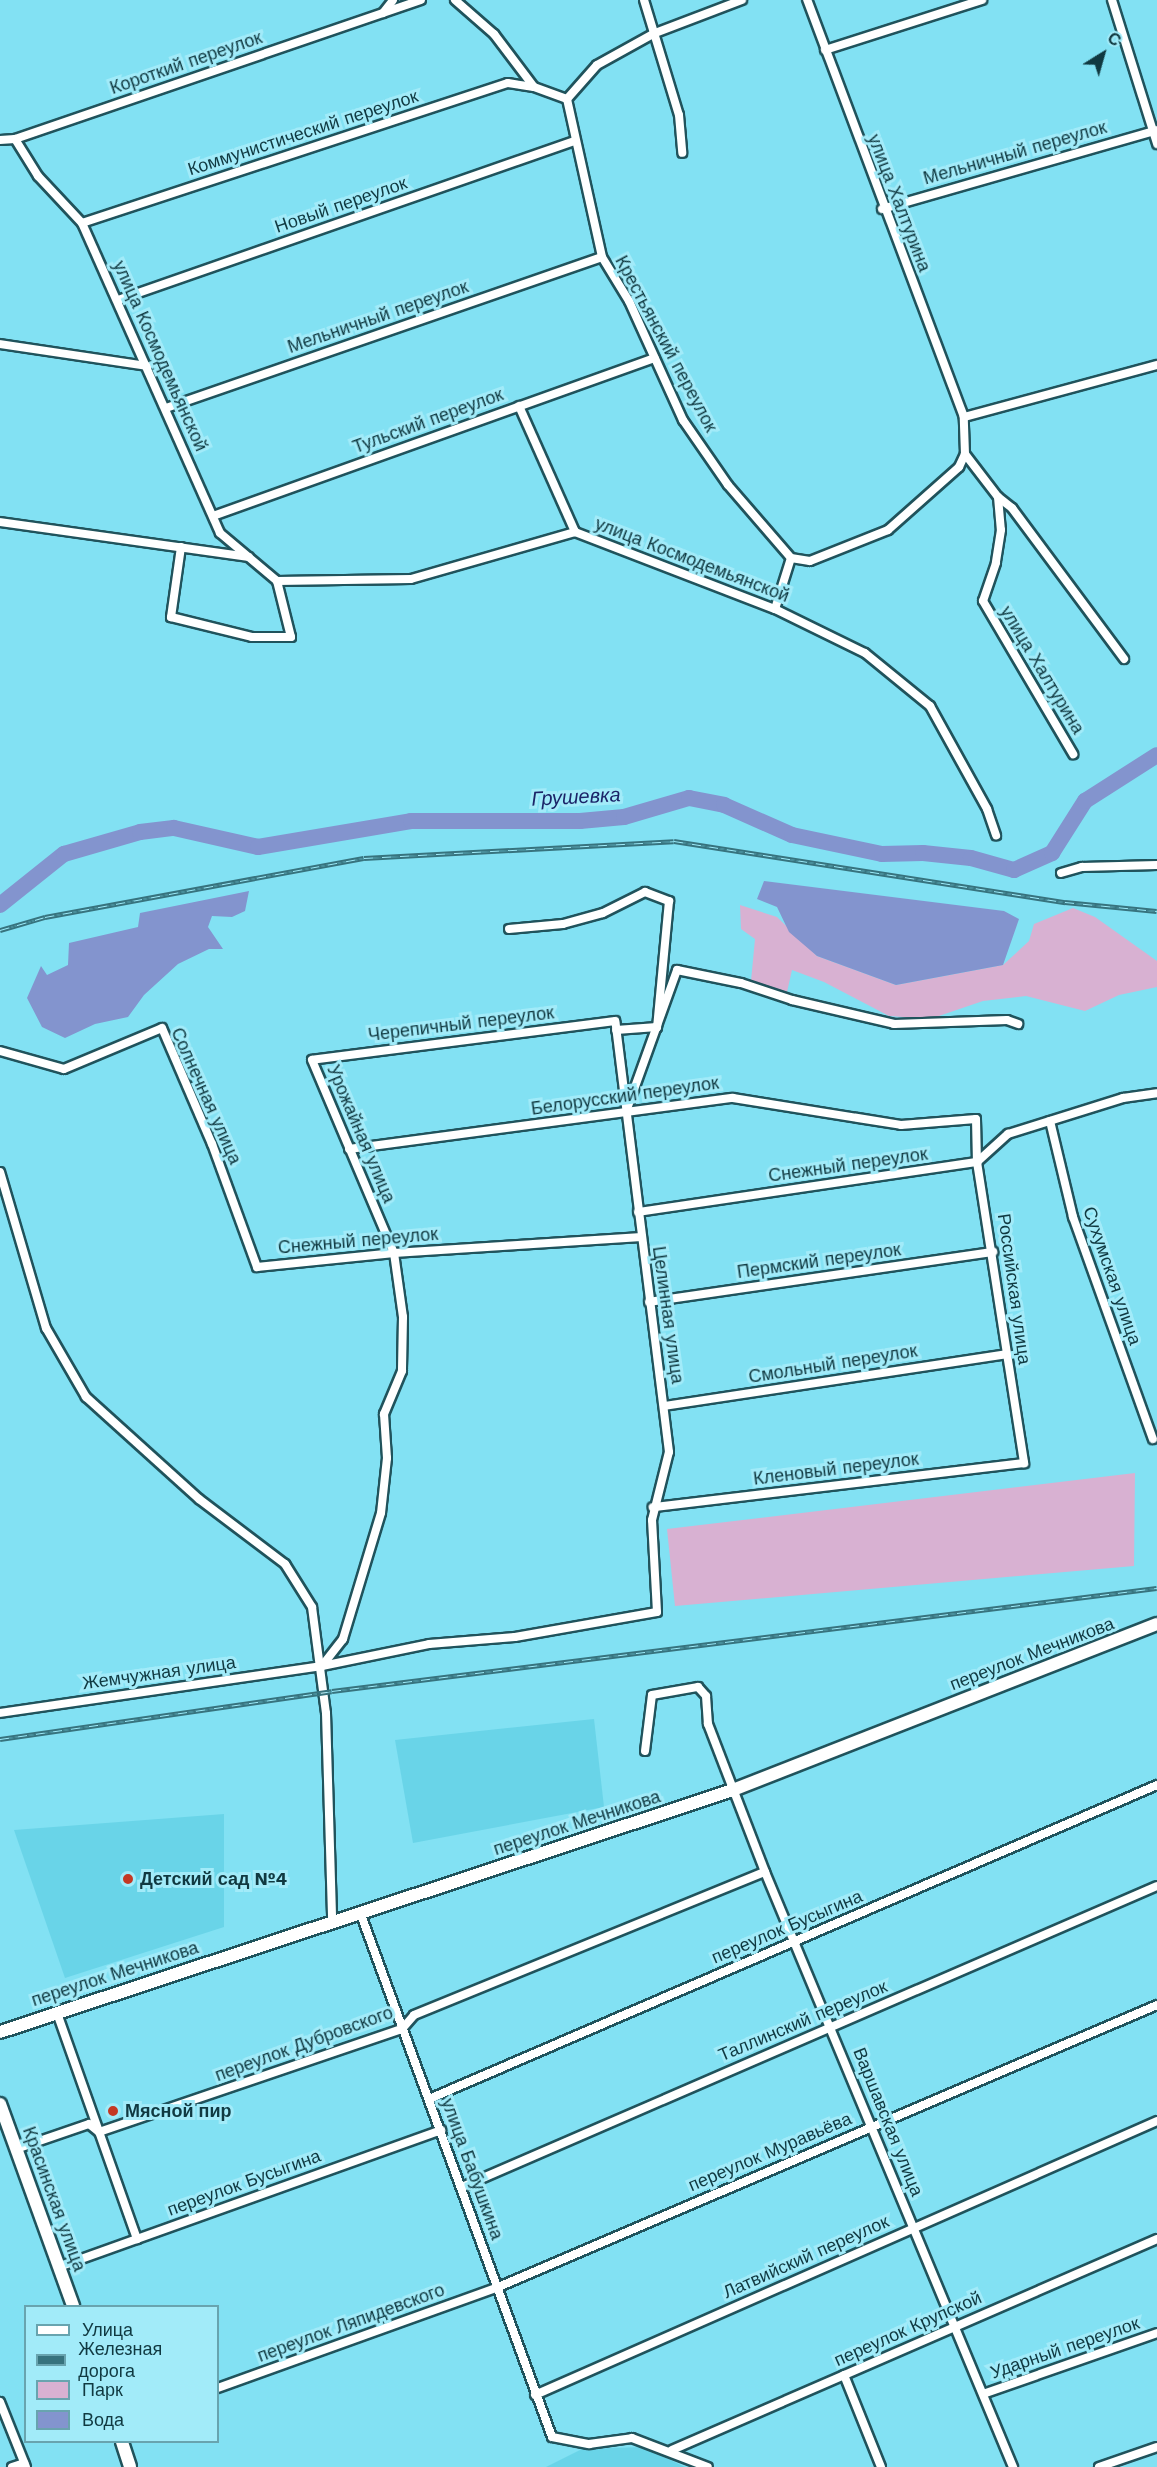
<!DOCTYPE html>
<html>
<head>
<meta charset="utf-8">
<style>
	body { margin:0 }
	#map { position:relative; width:1157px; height:2467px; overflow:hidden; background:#82e1f3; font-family:"Work Sans",sans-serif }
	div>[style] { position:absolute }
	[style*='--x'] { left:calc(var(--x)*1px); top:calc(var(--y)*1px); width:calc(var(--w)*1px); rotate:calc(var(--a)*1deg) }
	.built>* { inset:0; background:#69d4e8 }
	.green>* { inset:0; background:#d8b1d2 }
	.water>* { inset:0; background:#8394ce }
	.river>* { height:16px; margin:-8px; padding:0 8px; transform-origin:8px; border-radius:8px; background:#8394ce }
	.roads { filter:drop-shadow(2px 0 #20535c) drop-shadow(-2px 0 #20535c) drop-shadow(0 2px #20535c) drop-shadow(0 -2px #20535c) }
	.street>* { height:8px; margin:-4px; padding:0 4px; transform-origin:4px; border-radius:4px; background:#fff }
	.secondary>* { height:12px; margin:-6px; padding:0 6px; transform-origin:6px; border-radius:6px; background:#fff }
	.rail>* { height:5px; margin-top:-2.5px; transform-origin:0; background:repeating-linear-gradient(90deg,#a2ebf9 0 9px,#37737e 0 18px); box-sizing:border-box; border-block:2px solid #37737e }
	.dots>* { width:16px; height:16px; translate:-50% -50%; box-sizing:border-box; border:3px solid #a2ebf9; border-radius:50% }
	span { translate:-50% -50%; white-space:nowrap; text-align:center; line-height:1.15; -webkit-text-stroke:6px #a2ebf9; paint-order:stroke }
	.street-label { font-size:18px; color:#103941 }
	.poi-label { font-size:18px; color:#103941; font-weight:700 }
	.left { translate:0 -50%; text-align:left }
	.water-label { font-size:20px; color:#1b2468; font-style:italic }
	.legend { position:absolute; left:24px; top:2305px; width:195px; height:138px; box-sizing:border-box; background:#a2ebf9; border:2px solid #68a4af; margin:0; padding:8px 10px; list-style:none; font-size:18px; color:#103941 }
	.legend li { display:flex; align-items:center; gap:12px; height:30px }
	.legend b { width:30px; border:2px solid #68a4af }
	.north { position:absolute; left:1073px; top:24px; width:60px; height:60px; -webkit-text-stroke:4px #a2ebf9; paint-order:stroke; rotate:37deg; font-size:16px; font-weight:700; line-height:24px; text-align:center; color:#103941 }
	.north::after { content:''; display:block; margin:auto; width:21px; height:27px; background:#103941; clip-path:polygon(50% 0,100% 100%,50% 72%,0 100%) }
</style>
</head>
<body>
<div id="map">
	<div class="built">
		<div style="clip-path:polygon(594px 1719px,604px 1807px,413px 1843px,395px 1740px)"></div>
		<div style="clip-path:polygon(224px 1814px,224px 1927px,65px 1978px,14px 1830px)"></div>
		<div style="clip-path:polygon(643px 2447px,685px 2467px,546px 2467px,582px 2449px)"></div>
	</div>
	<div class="green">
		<div style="clip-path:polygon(740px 905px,777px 917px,817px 956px,896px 985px,1003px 965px,1029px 941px,1034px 924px,1073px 908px,1095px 917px,1157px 961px,1157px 987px,1119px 995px,1085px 1011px,1026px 996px,983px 1001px,930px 1019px,889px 1016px,824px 982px,792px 970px,787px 992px,751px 981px,755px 939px,741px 929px)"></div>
		<div style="clip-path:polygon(1135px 1473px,1134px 1566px,675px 1606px,667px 1529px)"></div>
	</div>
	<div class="water">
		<div style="clip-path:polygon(764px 881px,1004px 911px,1019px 919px,1003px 965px,896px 985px,817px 956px,789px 932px,777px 907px,757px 899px)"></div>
		<div style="clip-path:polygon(249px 891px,245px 911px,232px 917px,212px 916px,208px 927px,223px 949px,209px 949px,178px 964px,144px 995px,128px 1017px,95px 1024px,65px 1038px,42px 1027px,27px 998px,41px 966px,47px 975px,68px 965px,69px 943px,138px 927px,140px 913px)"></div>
	</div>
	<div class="river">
		<div style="--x:0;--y:905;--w:82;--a:-38.6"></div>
		<div style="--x:64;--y:854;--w:79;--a:-16.1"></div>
		<div style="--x:140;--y:832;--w:34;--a:-7"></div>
		<div style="--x:174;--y:828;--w:86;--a:12.7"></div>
		<div style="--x:258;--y:847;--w:155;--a:-9.6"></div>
		<div style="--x:411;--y:821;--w:169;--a:0"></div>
		<div style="--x:580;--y:821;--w:44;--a:-5.2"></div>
		<div style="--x:624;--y:817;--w:68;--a:-16.3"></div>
		<div style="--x:689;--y:798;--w:36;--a:11"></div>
		<div style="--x:724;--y:805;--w:74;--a:23.8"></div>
		<div style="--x:792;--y:835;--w:92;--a:11.9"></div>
		<div style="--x:882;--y:854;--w:41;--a:-1.4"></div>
		<div style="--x:923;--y:853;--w:48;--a:5.9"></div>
		<div style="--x:971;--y:858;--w:45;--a:15.6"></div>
		<div style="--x:1014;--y:870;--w:42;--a:-24.1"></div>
		<div style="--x:1052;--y:853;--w:62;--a:-57.6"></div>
		<div style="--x:1085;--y:801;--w:85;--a:-32.6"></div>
	</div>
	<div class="roads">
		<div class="street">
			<div style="--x:455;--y:0;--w:52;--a:41.1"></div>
			<div style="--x:494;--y:34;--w:66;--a:53"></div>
			<div style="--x:534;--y:87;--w:35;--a:20"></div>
			<div style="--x:644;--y:0;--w:120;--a:73.1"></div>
			<div style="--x:679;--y:115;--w:38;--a:85"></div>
			<div style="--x:1112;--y:0;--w:151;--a:72.6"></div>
			<div style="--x:383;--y:13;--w:16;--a:-52"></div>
			<div style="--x:825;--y:50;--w:165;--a:-17.7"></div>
			<div style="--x:567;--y:99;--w:162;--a:77.5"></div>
			<div style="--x:602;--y:257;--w:52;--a:58.5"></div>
			<div style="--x:629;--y:301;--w:131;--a:65.6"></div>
			<div style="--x:683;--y:420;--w:79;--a:55.3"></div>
			<div style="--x:728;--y:485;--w:96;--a:49.2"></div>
			<div style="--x:791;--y:558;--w:19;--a:9"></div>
			<div style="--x:810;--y:561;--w:84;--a:-21.7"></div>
			<div style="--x:888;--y:530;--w:95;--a:-41.6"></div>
			<div style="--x:959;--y:467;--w:14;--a:-65"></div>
			<div style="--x:965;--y:454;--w:37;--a:-92"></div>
			<div style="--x:964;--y:417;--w:446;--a:-110.6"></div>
			<div style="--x:567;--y:99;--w:45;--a:-48.6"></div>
			<div style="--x:597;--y:65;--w:66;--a:-28.9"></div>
			<div style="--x:655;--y:33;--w:93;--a:-20.8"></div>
			<div style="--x:15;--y:139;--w:44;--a:58.1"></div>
			<div style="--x:38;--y:176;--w:64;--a:46.9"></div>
			<div style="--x:82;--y:223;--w:339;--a:66"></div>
			<div style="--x:220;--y:533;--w:75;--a:40.1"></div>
			<div style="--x:277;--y:581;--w:134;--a:-0.9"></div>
			<div style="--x:411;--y:579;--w:171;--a:-16"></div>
			<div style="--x:575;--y:532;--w:214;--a:21.1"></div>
			<div style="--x:775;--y:609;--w:100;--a:26.1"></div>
			<div style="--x:865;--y:653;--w:84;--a:39.2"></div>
			<div style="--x:930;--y:706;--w:118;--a:61"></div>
			<div style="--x:987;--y:809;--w:28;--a:71"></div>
			<div style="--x:0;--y:140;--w:15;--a:-4"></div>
			<div style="--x:15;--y:139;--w:429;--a:-18.9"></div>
			<div style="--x:882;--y:209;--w:286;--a:-16"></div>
			<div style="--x:82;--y:223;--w:448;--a:-18.2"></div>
			<div style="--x:508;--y:83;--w:26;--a:9"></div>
			<div style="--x:118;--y:300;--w:484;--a:-19.2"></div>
			<div style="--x:0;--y:344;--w:149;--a:8.5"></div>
			<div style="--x:519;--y:406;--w:138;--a:66"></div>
			<div style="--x:166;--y:408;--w:461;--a:-19.1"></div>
			<div style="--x:964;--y:417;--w:200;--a:-15.1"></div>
			<div style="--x:965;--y:454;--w:54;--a:52.5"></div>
			<div style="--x:998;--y:497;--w:18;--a:38"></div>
			<div style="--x:1012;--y:508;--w:188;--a:53.4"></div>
			<div style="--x:998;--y:497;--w:33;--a:85"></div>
			<div style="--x:1001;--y:530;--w:33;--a:99"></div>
			<div style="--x:996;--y:563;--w:40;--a:108.9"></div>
			<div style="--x:983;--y:601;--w:178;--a:59.5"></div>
			<div style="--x:213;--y:516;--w:469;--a:-19.7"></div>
			<div style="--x:0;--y:522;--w:251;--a:8"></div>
			<div style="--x:181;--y:547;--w:71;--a:98.1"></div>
			<div style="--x:171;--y:617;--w:83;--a:13.9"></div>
			<div style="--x:252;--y:637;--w:39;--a:0"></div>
			<div style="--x:291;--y:637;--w:58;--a:-104"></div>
			<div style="--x:775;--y:609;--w:53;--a:-72.6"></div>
			<div style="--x:1061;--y:873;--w:22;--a:-16"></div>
			<div style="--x:1082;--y:867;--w:75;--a:-1.5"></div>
			<div style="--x:509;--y:929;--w:54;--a:-5.3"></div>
			<div style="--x:563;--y:924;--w:41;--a:-15.4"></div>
			<div style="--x:603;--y:913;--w:47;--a:-26.6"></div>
			<div style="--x:645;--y:892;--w:26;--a:21"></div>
			<div style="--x:669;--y:901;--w:127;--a:95.4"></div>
			<div style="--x:657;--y:1027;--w:41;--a:175.8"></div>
			<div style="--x:0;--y:1051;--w:66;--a:15.7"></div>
			<div style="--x:64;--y:1069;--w:106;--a:-22.7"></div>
			<div style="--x:162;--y:1028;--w:126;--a:66.7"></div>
			<div style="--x:212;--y:1144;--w:131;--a:69.9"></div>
			<div style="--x:257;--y:1267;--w:138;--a:-5.8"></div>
			<div style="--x:394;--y:1253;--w:248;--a:-3.7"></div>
			<div style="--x:627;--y:1109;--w:148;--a:-70.2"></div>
			<div style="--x:677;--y:970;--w:65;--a:11.5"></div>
			<div style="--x:741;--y:983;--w:54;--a:18.4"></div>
			<div style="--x:792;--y:1000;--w:105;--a:13.2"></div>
			<div style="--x:894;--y:1024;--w:113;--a:-2"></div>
			<div style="--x:1007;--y:1020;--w:12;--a:20"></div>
			<div style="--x:1050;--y:1121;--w:99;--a:76.5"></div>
			<div style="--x:1073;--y:1217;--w:236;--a:70.2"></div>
			<div style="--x:349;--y:1149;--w:387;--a:-7.6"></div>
			<div style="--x:733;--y:1098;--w:170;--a:9.1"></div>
			<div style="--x:901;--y:1125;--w:75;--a:-4.6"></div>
			<div style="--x:976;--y:1119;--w:43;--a:88.7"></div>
			<div style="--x:977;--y:1162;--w:305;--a:81.1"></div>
			<div style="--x:1024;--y:1463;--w:374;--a:173.2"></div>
			<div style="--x:0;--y:1172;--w:163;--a:73.6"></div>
			<div style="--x:46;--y:1328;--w:80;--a:59.9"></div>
			<div style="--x:86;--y:1397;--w:152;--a:42.1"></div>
			<div style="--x:199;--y:1499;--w:108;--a:37.1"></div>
			<div style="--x:285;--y:1564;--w:51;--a:57.9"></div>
			<div style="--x:312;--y:1607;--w:107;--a:82.5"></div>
			<div style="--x:326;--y:1713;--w:208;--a:88.3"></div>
			<div style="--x:638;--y:1212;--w:343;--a:-8.4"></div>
			<div style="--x:977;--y:1162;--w:42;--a:-42.1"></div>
			<div style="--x:1008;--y:1134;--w:121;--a:-17.4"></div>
			<div style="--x:1123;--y:1098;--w:34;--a:-8"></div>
			<div style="--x:649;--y:1302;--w:348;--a:-8.3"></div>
			<div style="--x:664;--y:1406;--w:347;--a:-8.6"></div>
			<div style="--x:0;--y:1713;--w:325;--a:-8.3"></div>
			<div style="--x:322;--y:1666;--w:109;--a:-11.6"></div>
			<div style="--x:429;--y:1644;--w:86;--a:-4.7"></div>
			<div style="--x:515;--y:1637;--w:144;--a:-10"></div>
			<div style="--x:657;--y:1612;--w:92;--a:-93.1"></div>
			<div style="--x:652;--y:1520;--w:70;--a:-76"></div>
			<div style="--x:669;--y:1452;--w:434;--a:-97.1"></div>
			<div style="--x:615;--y:1021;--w:305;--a:172.7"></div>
			<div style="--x:312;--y:1060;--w:210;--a:67"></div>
			<div style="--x:394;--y:1253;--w:65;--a:82"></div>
			<div style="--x:403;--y:1317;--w:54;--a:91.1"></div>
			<div style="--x:402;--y:1371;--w:47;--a:112.7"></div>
			<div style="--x:384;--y:1414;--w:44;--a:86.1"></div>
			<div style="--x:387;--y:1458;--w:55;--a:96.2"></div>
			<div style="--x:381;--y:1513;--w:132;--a:106.8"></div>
			<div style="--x:343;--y:1639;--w:34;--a:128"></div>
			<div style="--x:645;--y:1751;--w:56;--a:-82.9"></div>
			<div style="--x:652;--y:1695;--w:47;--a:-9.9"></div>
			<div style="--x:698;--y:1687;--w:12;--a:48"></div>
			<div style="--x:706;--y:1696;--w:28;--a:86"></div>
			<div style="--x:708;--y:1724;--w:159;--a:68.9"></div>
			<div style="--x:765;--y:1872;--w:645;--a:67.37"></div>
			<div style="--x:360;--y:1912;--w:559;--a:69.91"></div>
			<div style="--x:552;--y:2437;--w:38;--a:11"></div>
			<div style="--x:589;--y:2444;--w:43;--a:-7.9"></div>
			<div style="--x:632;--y:2438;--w:81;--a:20.9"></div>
			<div style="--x:57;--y:2013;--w:240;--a:70.5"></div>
			<div style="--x:429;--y:2099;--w:793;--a:-23.33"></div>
			<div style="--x:16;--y:2149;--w:77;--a:-18.9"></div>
			<div style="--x:89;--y:2124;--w:13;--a:39"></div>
			<div style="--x:99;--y:2132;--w:320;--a:-18.8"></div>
			<div style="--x:402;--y:2029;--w:18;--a:-49"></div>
			<div style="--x:414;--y:2015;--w:379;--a:-22.2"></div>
			<div style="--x:462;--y:2187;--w:757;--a:-23.42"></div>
			<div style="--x:59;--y:2267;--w:406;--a:-19.7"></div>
			<div style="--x:844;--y:2375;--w:99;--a:68.1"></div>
			<div style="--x:218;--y:2388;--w:295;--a:-19.8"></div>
			<div style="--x:496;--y:2288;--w:719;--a:-23.18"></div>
			<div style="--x:983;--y:2394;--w:184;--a:-19.3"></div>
			<div style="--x:535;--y:2395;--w:680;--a:-23.77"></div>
			<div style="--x:0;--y:2402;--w:70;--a:68.2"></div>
			<div style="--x:672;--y:2450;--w:529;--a:-23.51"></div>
			<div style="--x:12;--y:2467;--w:13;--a:-18"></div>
			<div style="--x:1099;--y:2467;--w:61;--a:-19"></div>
		</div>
		<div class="secondary">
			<div style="--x:0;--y:2032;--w:772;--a:-18.27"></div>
			<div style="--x:733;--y:1790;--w:455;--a:-21.4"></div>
			<div style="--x:0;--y:2104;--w:215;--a:70.1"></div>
			<div style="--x:122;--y:2442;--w:26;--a:72"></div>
		</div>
	</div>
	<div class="rail">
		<div style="--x:0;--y:930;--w:47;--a:-16.1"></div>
		<div style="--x:45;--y:917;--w:324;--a:-10.5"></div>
		<div style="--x:364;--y:858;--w:310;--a:-3.1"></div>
		<div style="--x:674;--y:841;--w:396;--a:8.9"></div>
		<div style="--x:1065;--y:902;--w:92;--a:5.6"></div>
		<div style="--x:0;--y:1739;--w:335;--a:-8.2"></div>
		<div style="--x:332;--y:1691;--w:831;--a:-7.12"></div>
	</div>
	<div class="dots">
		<div style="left:128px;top:1879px;background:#c43823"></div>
		<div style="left:113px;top:2111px;background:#c43823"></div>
	</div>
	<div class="street-label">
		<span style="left:186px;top:63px;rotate:-19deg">Короткий переулок</span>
		<span style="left:303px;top:133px;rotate:-18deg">Коммунистический переулок</span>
		<span style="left:1015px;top:153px;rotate:-16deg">Мельничный переулок</span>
		<span style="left:899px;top:203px;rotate:69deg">улица Халтурина</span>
		<span style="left:341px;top:205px;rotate:-19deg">Новый переулок</span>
		<span style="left:378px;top:317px;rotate:-19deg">Мельничный переулок</span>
		<span style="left:666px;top:344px;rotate:62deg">Крестьянский переулок</span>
		<span style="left:160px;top:356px;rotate:66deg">улица Космодемьянской</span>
		<span style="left:428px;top:421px;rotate:-20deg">Тульский переулок</span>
		<span style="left:692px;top:560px;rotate:21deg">улица Космодемьянской</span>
		<span style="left:1042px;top:670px;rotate:59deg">улица Халтурина</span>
		<span style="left:461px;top:1024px;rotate:-7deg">Черепичный переулок</span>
		<span style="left:206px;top:1096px;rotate:66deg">Солнечная улица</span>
		<span style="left:625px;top:1096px;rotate:-8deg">Белорусский переулок</span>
		<span style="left:361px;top:1134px;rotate:67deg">Урожайная улица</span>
		<span style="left:848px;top:1165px;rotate:-8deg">Снежный переулок</span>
		<span style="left:358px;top:1241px;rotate:-5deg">Снежный переулок</span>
		<span style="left:819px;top:1261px;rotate:-8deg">Пермский переулок</span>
		<span style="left:1112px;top:1276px;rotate:71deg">Сухумская улица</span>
		<span style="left:1014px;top:1289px;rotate:82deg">Российская улица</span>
		<span style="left:668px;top:1315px;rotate:82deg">Целинная улица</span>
		<span style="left:833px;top:1364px;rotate:-9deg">Смольный переулок</span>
		<span style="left:836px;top:1469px;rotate:-7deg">Кленовый переулок</span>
		<span style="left:1032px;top:1654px;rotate:-21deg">переулок Мечникова</span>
		<span style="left:159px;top:1673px;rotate:-8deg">Жемчужная улица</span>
		<span style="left:577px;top:1823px;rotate:-18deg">переулок Мечникова</span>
		<span style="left:787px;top:1927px;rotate:-23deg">переулок Бусыгина</span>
		<span style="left:115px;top:1974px;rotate:-18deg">переулок Мечникова</span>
		<span style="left:803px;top:2021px;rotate:-23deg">Таллинский переулок</span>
		<span style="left:304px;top:2044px;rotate:-20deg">переулок Дубровского</span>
		<span style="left:888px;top:2122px;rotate:68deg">Варшавская улица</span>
		<span style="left:770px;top:2152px;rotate:-23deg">переулок Муравьёва</span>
		<span style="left:472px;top:2169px;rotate:70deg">улица Бабушкина</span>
		<span style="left:244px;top:2183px;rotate:-20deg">переулок Бусыгина</span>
		<span style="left:54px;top:2199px;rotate:70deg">Красинская улица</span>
		<span style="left:806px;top:2257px;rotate:-24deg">Латвийский переулок</span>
		<span style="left:351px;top:2323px;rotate:-20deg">переулок Ляпидевского</span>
		<span style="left:908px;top:2329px;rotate:-24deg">переулок Крупской</span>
		<span style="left:1065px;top:2348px;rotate:-19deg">Ударный переулок</span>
	</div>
	<div class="poi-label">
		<span class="left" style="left:140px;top:1879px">Детский сад №4</span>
		<span class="left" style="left:125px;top:2111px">Мясной пир</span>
	</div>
	<div class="water-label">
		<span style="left:576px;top:797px;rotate:-3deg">Грушевка</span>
	</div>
	<ul class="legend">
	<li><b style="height:8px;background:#fff"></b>Улица</li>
	<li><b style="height:8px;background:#37737e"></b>Железная дорога</li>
	<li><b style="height:16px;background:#d8b1d2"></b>Парк</li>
	<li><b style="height:16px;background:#8394ce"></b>Вода</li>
	</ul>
	<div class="north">С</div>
</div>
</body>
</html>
